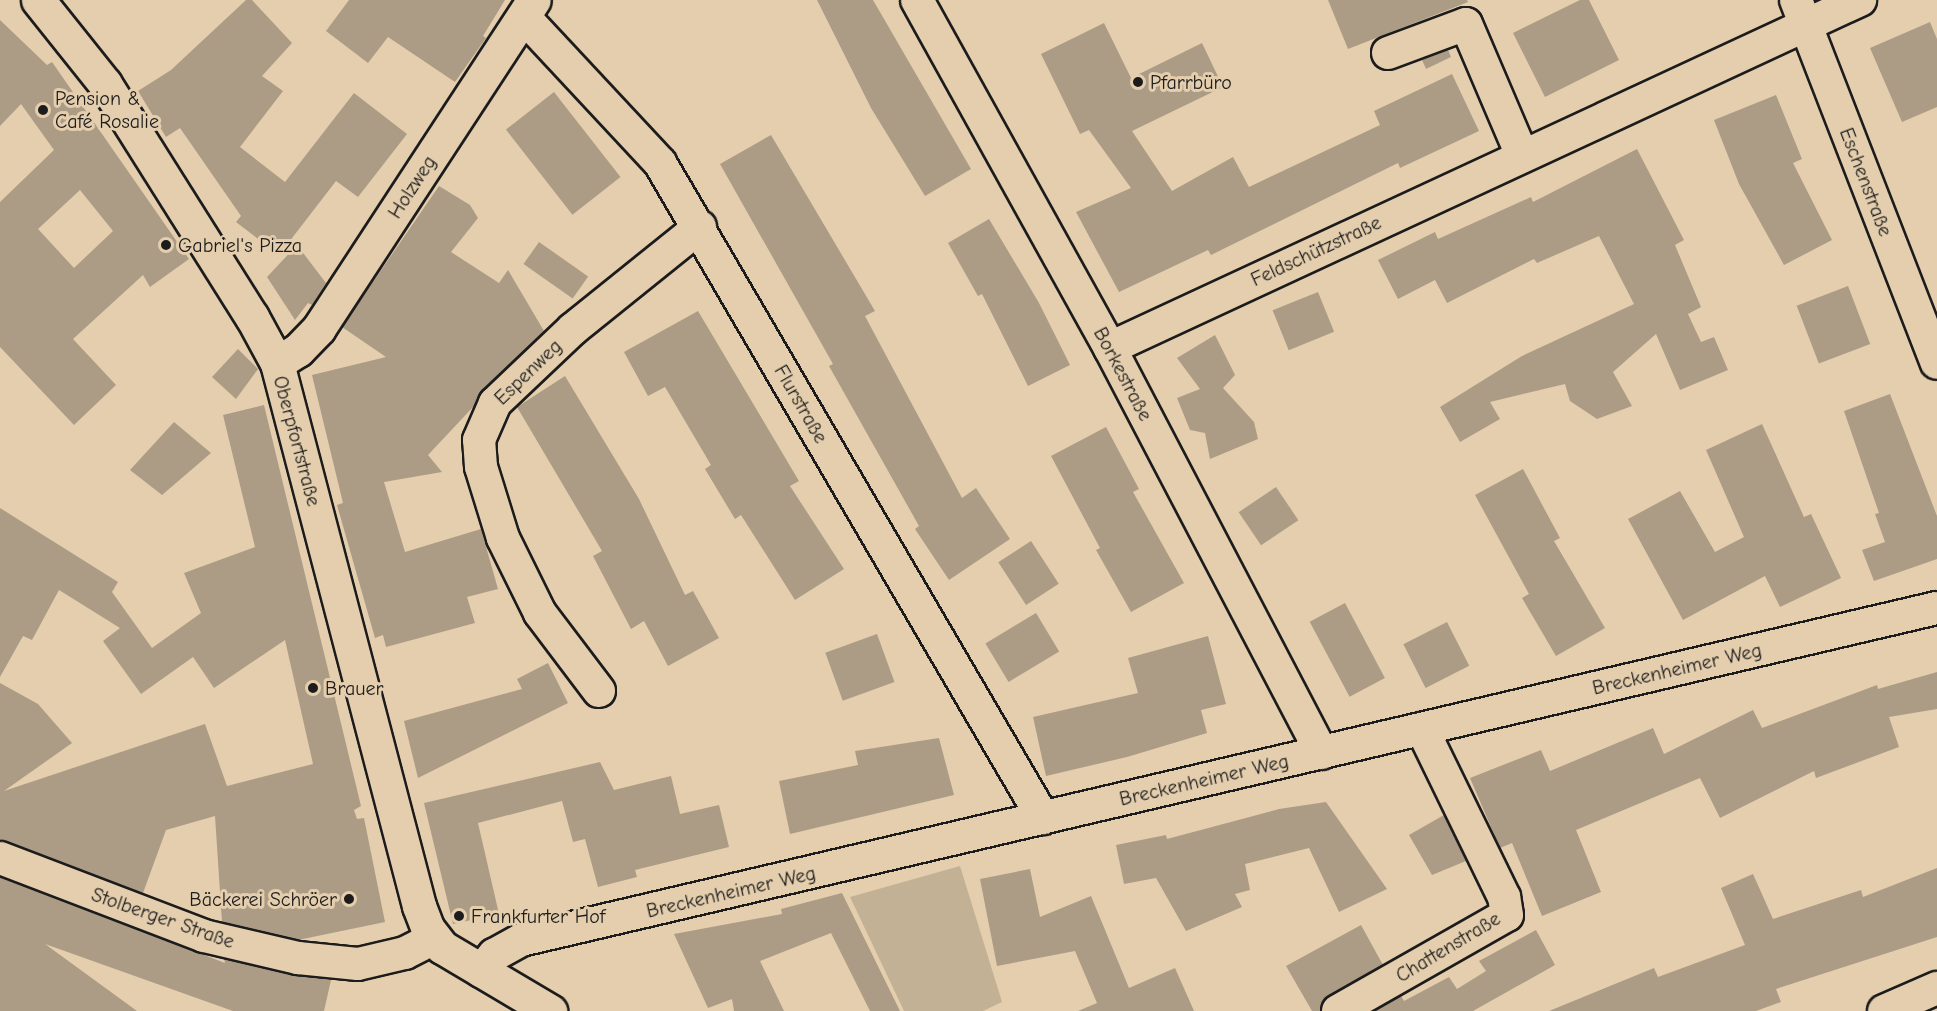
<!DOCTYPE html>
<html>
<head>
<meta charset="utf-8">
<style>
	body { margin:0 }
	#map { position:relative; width:1937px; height:1011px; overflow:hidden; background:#e4cead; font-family:"Comic Neue",sans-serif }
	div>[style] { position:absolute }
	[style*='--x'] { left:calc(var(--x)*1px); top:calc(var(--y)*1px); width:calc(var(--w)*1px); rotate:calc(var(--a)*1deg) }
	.green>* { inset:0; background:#c3b195 }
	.building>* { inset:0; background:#ac9c85; transform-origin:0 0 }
	.roads { filter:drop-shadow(2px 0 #1c1c1c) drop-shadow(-2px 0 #1c1c1c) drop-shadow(0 2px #1c1c1c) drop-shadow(0 -2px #1c1c1c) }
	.street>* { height:32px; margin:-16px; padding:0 16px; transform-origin:16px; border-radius:16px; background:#e4cead }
	.secondary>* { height:33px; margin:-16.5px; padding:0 16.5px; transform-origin:16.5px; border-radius:16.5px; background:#e4cead }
	.dots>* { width:16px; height:16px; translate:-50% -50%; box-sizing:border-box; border:3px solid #e4cead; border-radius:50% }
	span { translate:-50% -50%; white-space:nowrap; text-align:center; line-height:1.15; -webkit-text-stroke:6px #e4cead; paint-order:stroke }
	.poi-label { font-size:20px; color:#1c1c1c }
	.left { translate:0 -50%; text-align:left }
	.right { translate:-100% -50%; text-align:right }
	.street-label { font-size:20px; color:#1c1c1c }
</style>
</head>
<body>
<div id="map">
	<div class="green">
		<div style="clip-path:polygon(960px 866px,1002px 1002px,983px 1011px,904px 1011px,850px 897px)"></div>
	</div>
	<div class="building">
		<div style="clip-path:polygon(246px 0,252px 0,292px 43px,262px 76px,283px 91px,240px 147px,285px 182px,354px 93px,407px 134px,358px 197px,336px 181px,279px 255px,236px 222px,241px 216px,180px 128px,166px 137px,138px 91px,171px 70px)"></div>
		<div style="clip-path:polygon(349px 0,505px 0,483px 36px,486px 38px,455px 82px,388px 37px,368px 63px,326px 31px)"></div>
		<div style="clip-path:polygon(817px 0,873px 0,971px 169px,925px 196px,871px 108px)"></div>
		<div style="clip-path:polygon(1328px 0,1467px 0,1468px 2px,1348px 49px)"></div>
		<div style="clip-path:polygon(1580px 0,1589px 0,1619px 60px,1545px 97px,1513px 33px)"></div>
		<div style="clip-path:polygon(evenodd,0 20px,47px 65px,52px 62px,189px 259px,150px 287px,143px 275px,73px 339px,116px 385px,74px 425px,0 347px,0 202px,54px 150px,21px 104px,0 126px,0 20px,80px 190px,113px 231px,74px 268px,38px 229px,80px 190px)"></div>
		<div style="clip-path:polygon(1930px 22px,1937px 39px,1937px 107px,1902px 122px,1870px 48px)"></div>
		<div style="clip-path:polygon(1104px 23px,1131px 78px,1202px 43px,1223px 87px,1132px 131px,1172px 191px,1233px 157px,1249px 187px,1380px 125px,1374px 111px,1452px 74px,1479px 131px,1400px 168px,1398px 163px,1211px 255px,1208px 250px,1119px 292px,1076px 212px,1131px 188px,1089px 130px,1080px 134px,1041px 54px)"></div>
		<div style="clip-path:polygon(1448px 50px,1451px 57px,1426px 69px,1422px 60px)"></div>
		<div style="left:554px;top:92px;width:108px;height:61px;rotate:52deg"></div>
		<div style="clip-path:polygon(1776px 95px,1802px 159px,1793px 163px,1832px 240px,1784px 265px,1739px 184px,1714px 120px)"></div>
		<div style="clip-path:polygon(771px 135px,875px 311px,865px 316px,962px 498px,976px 488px,1010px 539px,949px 580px,915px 529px,919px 526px,829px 366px,833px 364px,720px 164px)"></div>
		<div style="clip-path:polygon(1637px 149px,1684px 240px,1675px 245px,1701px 307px,1688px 314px,1701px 342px,1714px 337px,1728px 370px,1680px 390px,1656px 334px,1613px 372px,1632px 406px,1597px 419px,1570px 401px,1565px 384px,1490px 402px,1500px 419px,1460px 442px,1440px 407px,1522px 356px,1634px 304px,1599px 236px,1537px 263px,1534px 259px,1447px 303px,1435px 280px,1398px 299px,1378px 260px,1435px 232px,1438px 239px,1531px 197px,1533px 202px)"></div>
		<div style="clip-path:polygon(439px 186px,470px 205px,478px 218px,451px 252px,499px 283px,508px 270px,544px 331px,483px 390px,474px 406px,428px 455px,442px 472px,384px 482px,405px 552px,481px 529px,498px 589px,467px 597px,475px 623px,386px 647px,383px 635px,375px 638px,337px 505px,343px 503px,312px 375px,386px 357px,342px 327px)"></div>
		<div style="clip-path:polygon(989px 219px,1039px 303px,1070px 365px,1028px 386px,982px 294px,978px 296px,948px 243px)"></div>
		<div style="left:539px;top:242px;width:60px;height:27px;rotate:35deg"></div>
		<div style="clip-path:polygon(297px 245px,326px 283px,312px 305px,308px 303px,295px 320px,267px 277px)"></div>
		<div style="left:1848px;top:286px;width:62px;height:55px;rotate:69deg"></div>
		<div style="left:1318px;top:292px;width:43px;height:49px;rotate:68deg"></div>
		<div style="clip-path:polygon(698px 311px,799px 481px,790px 486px,844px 569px,795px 600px,741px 515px,735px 519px,705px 469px,711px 465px,665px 387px,648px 396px,624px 352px)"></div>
		<div style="clip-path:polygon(1215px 335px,1235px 375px,1223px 388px,1254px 422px,1258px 439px,1210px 459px,1205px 433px,1190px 430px,1177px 398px,1200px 389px,1177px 358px)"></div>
		<div style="clip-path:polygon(238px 349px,258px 369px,236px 399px,212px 377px)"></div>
		<div style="clip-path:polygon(565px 376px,639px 499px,685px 595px,693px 591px,719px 638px,668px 666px,644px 621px,631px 629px,593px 556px,602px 551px,517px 407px)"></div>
		<div style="clip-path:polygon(1890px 394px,1937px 516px,1937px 559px,1874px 581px,1862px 550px,1885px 542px,1875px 514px,1879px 513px,1844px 411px)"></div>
		<div style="clip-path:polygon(264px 405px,361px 806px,354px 810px,357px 819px,364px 818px,385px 922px,298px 940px,222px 922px,215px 816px,166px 830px,143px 893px,0 840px,0 683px,38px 704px,72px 743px,4px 791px,205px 724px,227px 786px,313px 764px,285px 640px,214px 688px,193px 657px,141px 694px,103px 641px,120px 628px,59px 590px,32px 640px,23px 636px,0 677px,0 508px,118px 582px,112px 592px,152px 648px,201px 613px,184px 573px,255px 547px,223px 415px)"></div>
		<div style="clip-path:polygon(174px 422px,211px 453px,162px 495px,130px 470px)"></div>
		<div style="clip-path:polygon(1762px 424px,1804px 517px,1811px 514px,1841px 578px,1780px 607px,1765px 576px,1683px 620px,1628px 519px,1680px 491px,1715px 552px,1744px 537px,1706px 450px)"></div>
		<div style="clip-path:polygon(1106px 427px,1139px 489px,1133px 492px,1184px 583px,1131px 612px,1096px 550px,1100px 548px,1051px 456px)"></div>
		<div style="clip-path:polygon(1523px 469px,1560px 538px,1554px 541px,1605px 628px,1556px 656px,1522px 598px,1529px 594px,1475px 495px)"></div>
		<div style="left:1276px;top:487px;width:40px;height:45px;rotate:56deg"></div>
		<div style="left:1031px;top:541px;width:51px;height:39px;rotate:57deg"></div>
		<div style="left:1345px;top:603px;width:85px;height:40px;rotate:62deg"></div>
		<div style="left:1036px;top:613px;width:45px;height:59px;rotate:59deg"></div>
		<div style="left:1447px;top:622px;width:49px;height:49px;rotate:63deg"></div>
		<div style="left:877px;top:634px;width:51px;height:55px;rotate:70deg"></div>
		<div style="clip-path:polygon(1208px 636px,1226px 704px,1201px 710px,1207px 733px,1127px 757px,1046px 776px,1033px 717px,1138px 693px,1128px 658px)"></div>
		<div style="clip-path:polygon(548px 663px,568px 703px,418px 778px,404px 721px,522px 689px,517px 679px)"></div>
		<div style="clip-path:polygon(1937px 672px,1937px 709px,1889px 717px,1899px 747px,1816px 778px,1814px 771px,1720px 818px,1700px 778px,1576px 830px,1601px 892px,1542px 916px,1512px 843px,1500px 848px,1470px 778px,1541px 750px,1550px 771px,1653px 728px,1664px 754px,1753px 710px,1762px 728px,1877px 685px,1878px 689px)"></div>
		<div style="clip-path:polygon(939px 738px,954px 795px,790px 834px,779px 781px,858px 765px,855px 751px)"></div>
		<div style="clip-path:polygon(600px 762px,614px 790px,671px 776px,680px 814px,719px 805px,729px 847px,635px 870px,637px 877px,598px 887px,585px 839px,573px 842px,562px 801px,478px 823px,499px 914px,453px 924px,424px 803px)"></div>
		<div style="clip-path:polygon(1326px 802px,1387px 889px,1339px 912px,1309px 848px,1245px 864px,1250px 890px,1235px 894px,1242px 907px,1186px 931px,1156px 878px,1124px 884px,1116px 845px,1166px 835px,1167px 839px,1279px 809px)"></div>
		<div style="clip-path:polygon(1444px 815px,1466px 861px,1432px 875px,1409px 835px)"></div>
		<div style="clip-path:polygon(1937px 868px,1937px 937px,1776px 989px,1781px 1002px,1756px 1011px,1549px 1011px,1654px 968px,1658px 977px,1745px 945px,1721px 888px,1753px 874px,1773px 919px,1861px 890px,1863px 897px)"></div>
		<div style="clip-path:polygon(1030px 869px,1040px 917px,1091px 896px,1129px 988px,1175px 968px,1194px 1011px,1078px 1011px,1097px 1003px,1075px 951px,997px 966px,980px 879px)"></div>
		<div style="clip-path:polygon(0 877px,225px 963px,224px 959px,331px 980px,324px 1011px,233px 1011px,45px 944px,137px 1011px,0 1011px)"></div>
		<div style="clip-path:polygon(842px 893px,900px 1011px,870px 1011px,831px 933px,760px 961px,784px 1011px,734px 1011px,732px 999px,708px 1008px,674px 934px,782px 914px,781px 909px)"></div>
		<div style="clip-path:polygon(1361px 925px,1383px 965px,1329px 995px,1320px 1011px,1312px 1011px,1286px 966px)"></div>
		<div style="clip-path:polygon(1536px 930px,1555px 965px,1473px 1011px,1374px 1011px,1401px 996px,1404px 1001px,1449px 977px,1457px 989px,1486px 971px,1479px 961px)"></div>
	</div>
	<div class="roads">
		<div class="street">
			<div style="--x:917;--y:0;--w:398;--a:61"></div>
			<div style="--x:1110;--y:348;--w:457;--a:62.4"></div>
			<div style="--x:1796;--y:0;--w:389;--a:68.8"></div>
			<div style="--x:524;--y:17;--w:200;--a:47"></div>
			<div style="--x:660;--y:163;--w:759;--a:59.68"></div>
			<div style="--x:1388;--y:53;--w:83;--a:-20.4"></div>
			<div style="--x:1466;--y:24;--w:142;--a:66.9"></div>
			<div style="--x:1110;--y:348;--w:827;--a:-24.89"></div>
			<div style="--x:599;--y:691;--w:98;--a:-127.1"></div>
			<div style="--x:540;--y:613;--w:84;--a:-116.3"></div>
			<div style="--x:503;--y:538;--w:74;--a:-107.2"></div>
			<div style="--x:481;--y:467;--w:27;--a:-94"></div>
			<div style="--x:479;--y:440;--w:40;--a:-66.6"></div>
			<div style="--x:495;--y:403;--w:108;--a:-43.5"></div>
			<div style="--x:573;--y:329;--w:163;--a:-38.8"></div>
			<div style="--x:0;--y:858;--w:218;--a:20.9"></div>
			<div style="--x:204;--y:936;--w:97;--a:13.2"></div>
			<div style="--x:298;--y:958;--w:60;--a:5.7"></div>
			<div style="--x:358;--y:964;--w:48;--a:-13.2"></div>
			<div style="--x:405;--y:953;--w:33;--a:-27"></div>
			<div style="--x:481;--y:971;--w:21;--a:-51"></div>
			<div style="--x:494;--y:955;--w:31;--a:-29"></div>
			<div style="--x:521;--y:940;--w:1454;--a:-13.2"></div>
			<div style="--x:1338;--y:1011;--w:194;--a:-29.6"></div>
			<div style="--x:1507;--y:915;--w:18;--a:-99"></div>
			<div style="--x:1504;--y:897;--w:187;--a:-116"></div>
			<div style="--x:1884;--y:1011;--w:58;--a:-23.5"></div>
		</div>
		<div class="secondary">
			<div style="--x:38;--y:0;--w:107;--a:51.4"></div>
			<div style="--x:105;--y:84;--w:275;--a:57.8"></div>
			<div style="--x:252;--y:317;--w:52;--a:61.5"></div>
			<div style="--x:277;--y:363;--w:561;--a:75.34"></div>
			<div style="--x:419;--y:906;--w:25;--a:69"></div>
			<div style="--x:428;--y:929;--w:23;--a:52"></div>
			<div style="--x:442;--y:947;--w:126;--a:30.7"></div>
			<div style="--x:277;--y:363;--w:25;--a:-32"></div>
			<div style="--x:298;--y:350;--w:30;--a:-46"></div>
			<div style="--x:319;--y:328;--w:392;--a:-56.8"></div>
		</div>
	</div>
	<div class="dots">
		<div style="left:1138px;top:82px;background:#1c1c1c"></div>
		<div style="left:43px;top:110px;background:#1c1c1c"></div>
		<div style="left:166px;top:245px;background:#1c1c1c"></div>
		<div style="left:313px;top:688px;background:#1c1c1c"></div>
		<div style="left:349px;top:899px;background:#1c1c1c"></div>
		<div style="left:459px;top:916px;background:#1c1c1c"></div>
	</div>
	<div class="poi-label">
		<span class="left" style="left:1150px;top:82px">Pfarrbüro</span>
		<span class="left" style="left:55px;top:110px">Pension &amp;<br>Café Rosalie</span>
		<span class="left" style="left:178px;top:245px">Gabriel's Pizza</span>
		<span class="left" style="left:325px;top:688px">Brauer</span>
		<span class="right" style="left:337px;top:899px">Bäckerei Schröer</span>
		<span class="left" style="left:471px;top:916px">Frankfurter Hof</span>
	</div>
	<div class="street-label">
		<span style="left:1866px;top:182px;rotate:69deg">Eschenstraße</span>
		<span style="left:412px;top:187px;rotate:-57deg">Holzweg</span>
		<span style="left:1316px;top:251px;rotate:-25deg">Feldschützstraße</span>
		<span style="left:528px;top:372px;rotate:-44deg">Espenweg</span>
		<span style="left:1123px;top:374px;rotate:62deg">Borkestraße</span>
		<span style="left:801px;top:404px;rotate:60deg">Flurstraße</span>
		<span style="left:297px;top:441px;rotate:75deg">Oberpfortstraße</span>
		<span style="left:1677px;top:669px;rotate:-13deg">Breckenheimer Weg</span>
		<span style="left:1204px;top:780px;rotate:-13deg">Breckenheimer Weg</span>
		<span style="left:731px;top:892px;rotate:-13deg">Breckenheimer Weg</span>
		<span style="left:163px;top:918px;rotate:19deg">Stolberger Straße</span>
		<span style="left:1448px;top:947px;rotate:-31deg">Chattenstraße</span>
	</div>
</div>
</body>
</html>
